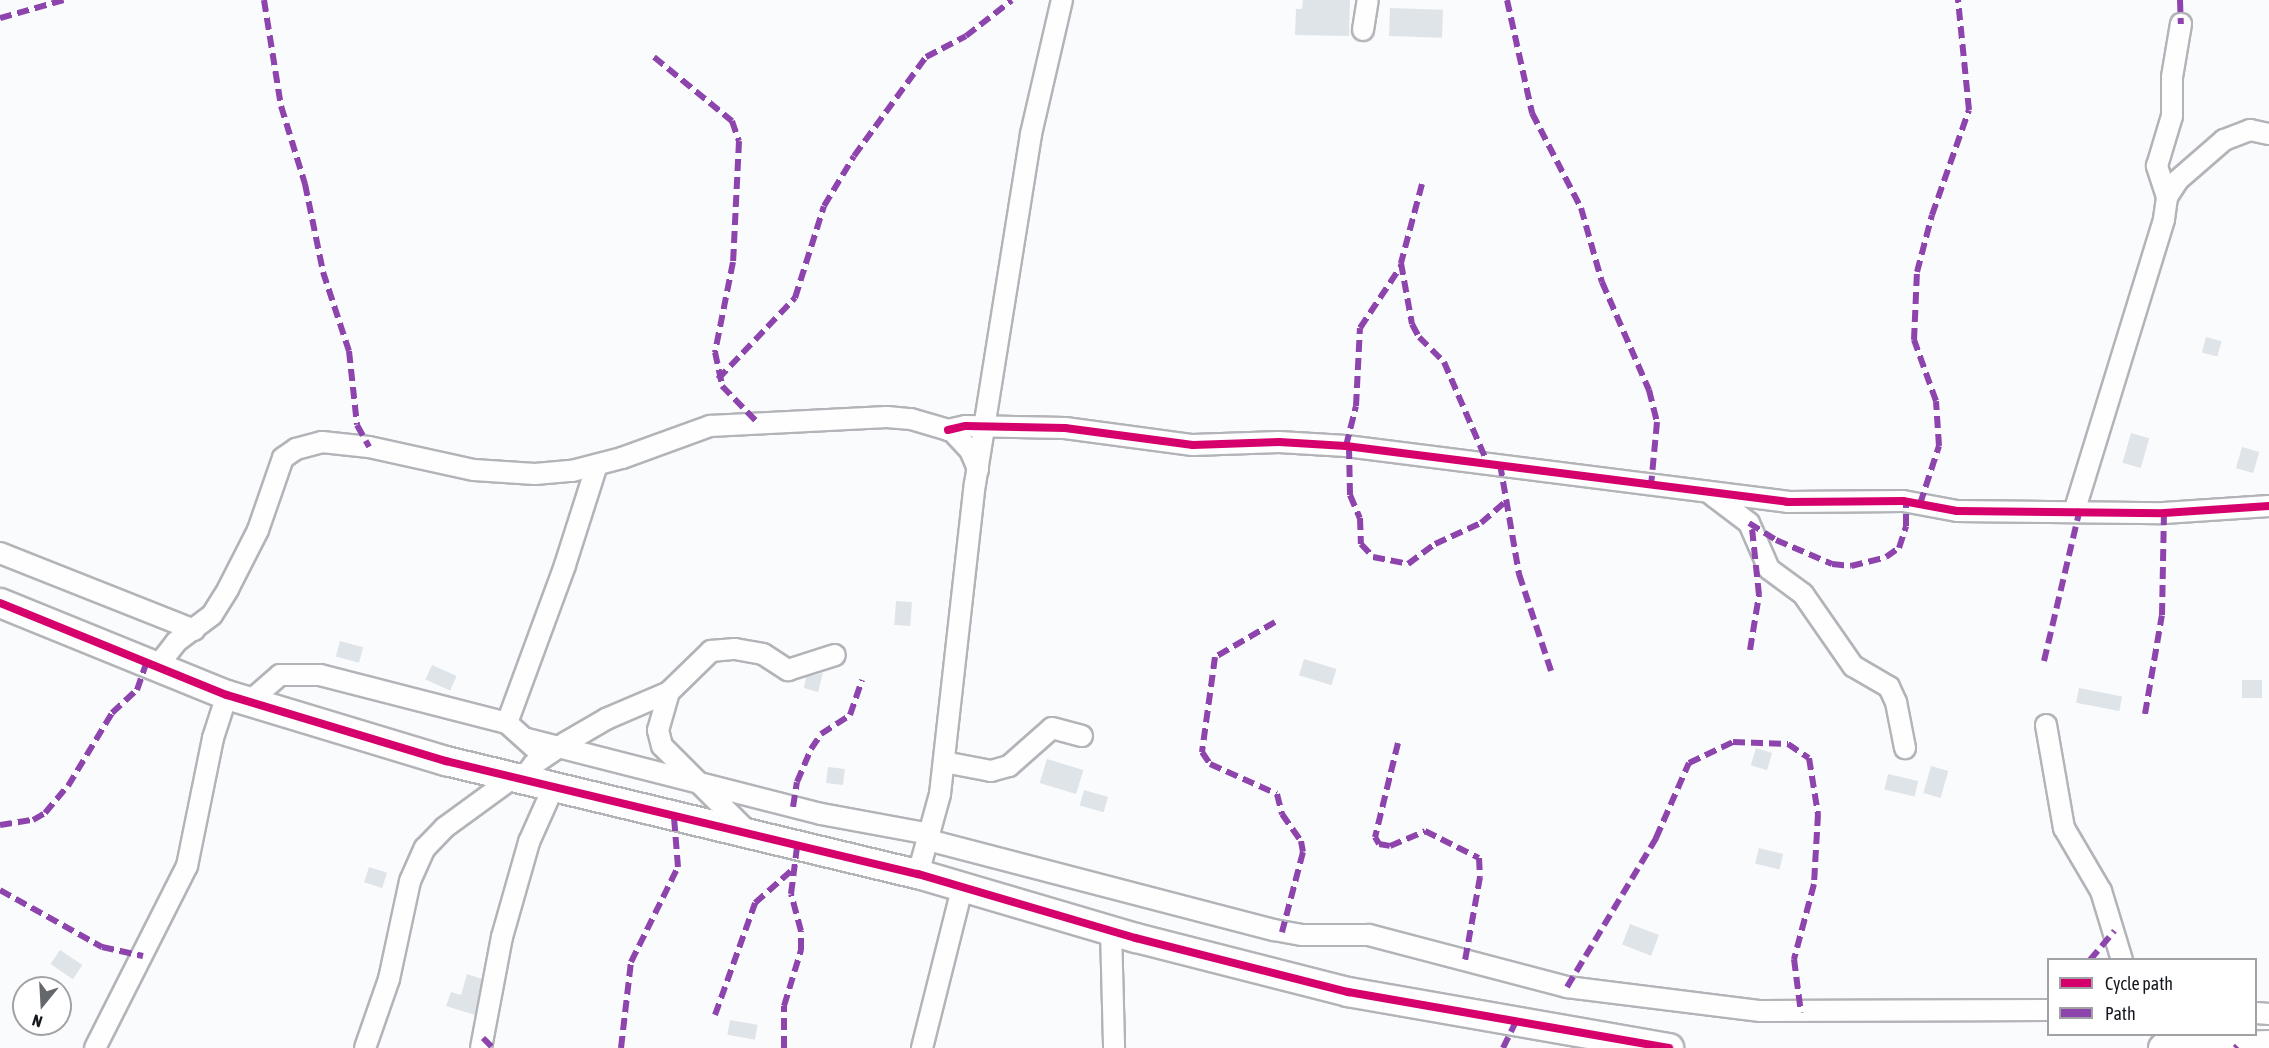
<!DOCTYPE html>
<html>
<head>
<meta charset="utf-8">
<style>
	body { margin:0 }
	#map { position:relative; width:2269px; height:1048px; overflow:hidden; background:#fafbfd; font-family:"Asap Condensed",sans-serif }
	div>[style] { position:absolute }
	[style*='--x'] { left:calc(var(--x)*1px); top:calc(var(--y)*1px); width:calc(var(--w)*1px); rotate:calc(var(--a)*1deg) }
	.building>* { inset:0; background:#dfe4e9; transform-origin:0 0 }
	.roads { filter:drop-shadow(2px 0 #b2b4b8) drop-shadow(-2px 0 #b2b4b8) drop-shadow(0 2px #b2b4b8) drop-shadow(0 -2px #b2b4b8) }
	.street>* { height:20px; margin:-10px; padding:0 10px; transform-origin:10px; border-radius:10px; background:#fefeff }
	.secondary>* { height:28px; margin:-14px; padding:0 14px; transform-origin:14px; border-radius:14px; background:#fefeff }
	.quiet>* { height:6px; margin-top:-3px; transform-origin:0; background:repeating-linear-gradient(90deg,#8e44ad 0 12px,transparent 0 18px) }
	.cycleway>* { height:8px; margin:-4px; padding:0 4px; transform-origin:4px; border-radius:4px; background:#d6006c }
	span { translate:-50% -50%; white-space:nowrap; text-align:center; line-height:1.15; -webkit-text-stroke:5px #fff; paint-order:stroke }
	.legend { position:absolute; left:2047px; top:958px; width:210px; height:78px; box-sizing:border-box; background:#fff; border:2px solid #a1a2a5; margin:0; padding:8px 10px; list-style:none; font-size:18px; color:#14171d }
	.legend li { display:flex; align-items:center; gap:12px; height:30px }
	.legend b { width:30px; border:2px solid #a1a2a5 }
	.north { position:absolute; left:12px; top:976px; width:60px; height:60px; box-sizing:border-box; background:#fff; border:2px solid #a1a2a5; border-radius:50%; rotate:198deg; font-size:16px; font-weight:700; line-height:24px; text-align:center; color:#14171d }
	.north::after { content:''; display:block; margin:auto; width:21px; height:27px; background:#64676b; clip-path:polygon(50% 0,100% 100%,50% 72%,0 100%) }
</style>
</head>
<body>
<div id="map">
	<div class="building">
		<div style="clip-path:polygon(1303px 0,1350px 0,1349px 36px,1295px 35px,1296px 9px,1302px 9px)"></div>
		<div style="left:1390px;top:8px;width:53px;height:28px;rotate:2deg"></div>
		<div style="left:2206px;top:337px;width:16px;height:16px;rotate:15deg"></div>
		<div style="left:2131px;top:433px;width:19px;height:31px;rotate:16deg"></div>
		<div style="left:2242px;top:447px;width:18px;height:22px;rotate:16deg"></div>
		<div style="left:896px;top:601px;width:16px;height:24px;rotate:4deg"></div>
		<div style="left:340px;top:641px;width:24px;height:16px;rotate:15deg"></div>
		<div style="left:1304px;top:659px;width:34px;height:17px;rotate:17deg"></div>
		<div style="left:432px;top:665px;width:27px;height:16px;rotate:24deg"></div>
		<div style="clip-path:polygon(823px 673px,818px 692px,804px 688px,806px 677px)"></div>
		<div style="left:2262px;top:680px;width:18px;height:20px;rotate:90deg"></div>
		<div style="left:2079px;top:688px;width:44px;height:15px;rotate:11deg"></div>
		<div style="left:1756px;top:748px;width:17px;height:18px;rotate:17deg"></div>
		<div style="left:1047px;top:759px;width:38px;height:25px;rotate:17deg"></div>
		<div style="left:1931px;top:766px;width:18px;height:28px;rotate:16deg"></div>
		<div style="left:828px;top:767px;width:17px;height:16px;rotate:7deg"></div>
		<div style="left:1888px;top:774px;width:31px;height:16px;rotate:13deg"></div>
		<div style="left:1084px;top:790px;width:25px;height:16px;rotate:16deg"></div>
		<div style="left:1759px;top:848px;width:25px;height:16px;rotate:14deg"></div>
		<div style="left:369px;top:867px;width:19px;height:16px;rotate:18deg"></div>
		<div style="left:1630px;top:924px;width:31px;height:22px;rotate:21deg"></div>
		<div style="left:60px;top:950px;width:27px;height:17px;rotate:34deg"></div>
		<div style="clip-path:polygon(467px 974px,482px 979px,475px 1015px,446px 1006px,451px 992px,461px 995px)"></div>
		<div style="left:730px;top:1020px;width:28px;height:15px;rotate:10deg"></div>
	</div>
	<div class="roads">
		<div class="street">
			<div style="--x:1363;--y:30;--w:30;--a:-81"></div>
			<div style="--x:2167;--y:197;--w:20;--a:-57"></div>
			<div style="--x:2178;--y:180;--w:61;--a:-41"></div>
			<div style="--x:2224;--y:140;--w:28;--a:-21"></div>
			<div style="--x:2250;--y:130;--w:19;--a:12"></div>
			<div style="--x:948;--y:430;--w:18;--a:-13"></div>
			<div style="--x:966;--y:426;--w:99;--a:1.2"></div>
			<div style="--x:1065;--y:428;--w:129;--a:7.6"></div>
			<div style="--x:1193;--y:445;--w:86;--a:-2"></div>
			<div style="--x:1279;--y:442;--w:67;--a:3.4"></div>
			<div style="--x:1346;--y:446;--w:445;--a:7.2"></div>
			<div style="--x:1787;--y:502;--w:116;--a:-0.5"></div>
			<div style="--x:1903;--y:501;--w:55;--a:10.5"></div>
			<div style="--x:1957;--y:511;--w:207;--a:0.6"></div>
			<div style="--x:2164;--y:513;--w:105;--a:-3.8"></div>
			<div style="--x:1712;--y:495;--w:46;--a:37.1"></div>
			<div style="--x:1749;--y:523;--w:50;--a:66.5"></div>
			<div style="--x:1769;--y:569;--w:42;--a:36.3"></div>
			<div style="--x:1803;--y:594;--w:88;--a:55.2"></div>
			<div style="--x:1853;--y:666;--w:42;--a:30.3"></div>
			<div style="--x:1889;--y:687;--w:17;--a:65"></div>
			<div style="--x:1896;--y:702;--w:47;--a:78.9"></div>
			<div style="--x:2075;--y:509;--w:303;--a:-72.9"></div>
			<div style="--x:2164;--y:219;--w:22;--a:-82"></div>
			<div style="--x:2167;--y:197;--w:33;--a:-108"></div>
			<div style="--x:2157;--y:166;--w:52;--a:-73.3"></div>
			<div style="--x:2172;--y:116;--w:39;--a:-90"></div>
			<div style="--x:2172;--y:77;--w:54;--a:-80.4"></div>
			<div style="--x:0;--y:553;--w:209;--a:21.6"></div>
			<div style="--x:156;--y:668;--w:33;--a:-52"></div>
			<div style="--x:176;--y:642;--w:45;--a:-36.9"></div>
			<div style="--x:212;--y:615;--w:31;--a:-58"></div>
			<div style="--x:228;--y:589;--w:66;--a:-63"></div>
			<div style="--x:258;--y:530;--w:76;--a:-70.9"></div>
			<div style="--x:283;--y:458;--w:16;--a:-35"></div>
			<div style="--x:296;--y:449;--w:27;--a:-15"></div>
			<div style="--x:322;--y:442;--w:47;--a:6.1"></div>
			<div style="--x:369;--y:447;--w:107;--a:12.4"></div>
			<div style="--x:474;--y:470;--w:61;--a:3.8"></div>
			<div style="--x:535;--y:474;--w:37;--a:-5"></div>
			<div style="--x:572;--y:471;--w:52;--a:-14.6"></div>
			<div style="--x:622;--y:458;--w:94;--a:-20"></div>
			<div style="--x:710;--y:426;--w:177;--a:-2.9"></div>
			<div style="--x:887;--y:417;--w:24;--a:5"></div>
			<div style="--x:911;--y:419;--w:43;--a:16.3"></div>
			<div style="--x:952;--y:431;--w:26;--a:47"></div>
			<div style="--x:970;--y:450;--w:21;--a:67"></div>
			<div style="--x:669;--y:692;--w:40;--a:106"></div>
			<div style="--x:658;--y:730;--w:16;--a:76"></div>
			<div style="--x:662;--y:746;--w:123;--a:45"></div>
			<div style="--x:249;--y:702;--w:41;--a:-41.1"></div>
			<div style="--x:280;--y:675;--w:40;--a:0"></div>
			<div style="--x:320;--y:675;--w:193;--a:14.4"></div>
			<div style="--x:507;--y:723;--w:39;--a:42"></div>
			<div style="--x:507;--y:723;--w:168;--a:-69.8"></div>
			<div style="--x:565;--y:565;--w:105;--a:-72.3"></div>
			<div style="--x:2046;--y:725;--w:105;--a:80.1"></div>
			<div style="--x:2064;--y:828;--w:73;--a:59.6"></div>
			<div style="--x:2101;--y:891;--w:72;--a:73.1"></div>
			<div style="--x:527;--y:739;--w:303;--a:14.3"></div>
			<div style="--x:821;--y:814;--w:111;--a:10.4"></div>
			<div style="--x:944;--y:762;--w:48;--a:10.8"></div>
			<div style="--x:991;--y:771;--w:19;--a:-16"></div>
			<div style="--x:1009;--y:766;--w:57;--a:-41.5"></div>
			<div style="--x:1052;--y:728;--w:31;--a:15"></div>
			<div style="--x:523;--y:779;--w:19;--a:-54"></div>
			<div style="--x:534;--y:764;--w:37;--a:-34"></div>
			<div style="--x:565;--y:743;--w:48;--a:-30.3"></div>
			<div style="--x:606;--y:719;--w:69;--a:-23.2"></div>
			<div style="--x:669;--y:692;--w:59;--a:-44.3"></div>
			<div style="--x:711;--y:651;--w:24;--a:-5"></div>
			<div style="--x:735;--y:649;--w:28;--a:10"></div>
			<div style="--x:763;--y:654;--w:30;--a:33"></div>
			<div style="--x:788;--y:670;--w:49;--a:-17.7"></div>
			<div style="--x:928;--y:840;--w:358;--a:14.6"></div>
			<div style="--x:1274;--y:930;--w:29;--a:10"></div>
			<div style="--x:1303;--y:935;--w:66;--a:0"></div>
			<div style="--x:1369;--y:935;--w:205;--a:14.7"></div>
			<div style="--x:1567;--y:987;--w:195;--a:7.1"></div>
			<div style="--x:1761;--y:1011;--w:287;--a:-0.2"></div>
			<div style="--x:918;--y:874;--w:83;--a:-74.6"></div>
			<div style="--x:940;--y:794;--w:312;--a:-83.6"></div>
			<div style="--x:975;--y:484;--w:354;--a:-80.9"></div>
			<div style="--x:1031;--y:134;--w:138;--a:-77"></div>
			<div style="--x:1111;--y:930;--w:118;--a:88.5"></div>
			<div style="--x:2256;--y:1013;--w:13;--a:4"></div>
			<div style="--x:95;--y:1048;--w:204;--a:-63.2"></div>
			<div style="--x:187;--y:866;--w:131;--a:-78.5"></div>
			<div style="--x:213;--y:738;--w:45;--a:-72"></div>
			<div style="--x:365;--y:1048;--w:73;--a:-70.8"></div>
			<div style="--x:389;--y:979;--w:100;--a:-77.9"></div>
			<div style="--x:410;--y:881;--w:36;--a:-66"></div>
			<div style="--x:425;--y:848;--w:28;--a:-46"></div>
			<div style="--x:444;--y:828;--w:87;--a:-36.1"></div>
			<div style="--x:481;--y:1048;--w:113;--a:-79.3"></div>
			<div style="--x:502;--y:937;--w:99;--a:-74.1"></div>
			<div style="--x:529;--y:842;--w:59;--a:-66"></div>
			<div style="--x:922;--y:1048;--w:168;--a:-75.9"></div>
		</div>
		<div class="secondary">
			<div style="--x:0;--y:603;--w:245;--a:22.1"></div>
			<div style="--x:227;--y:695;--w:229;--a:16.8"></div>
			<div style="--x:446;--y:761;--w:485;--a:13.5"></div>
			<div style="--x:918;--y:874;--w:227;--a:16.4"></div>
			<div style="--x:1136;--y:938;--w:219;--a:14.3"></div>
			<div style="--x:1348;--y:992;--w:326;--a:9.9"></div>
			<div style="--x:2163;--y:1048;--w:106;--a:-1.6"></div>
		</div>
	</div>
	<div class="quiet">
		<div style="--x:264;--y:0;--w:107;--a:80.9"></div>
		<div style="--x:281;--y:106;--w:82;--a:72.9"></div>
		<div style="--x:305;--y:184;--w:90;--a:78.4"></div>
		<div style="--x:323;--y:272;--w:83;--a:71.8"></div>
		<div style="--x:349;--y:351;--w:74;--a:83.8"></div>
		<div style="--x:357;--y:425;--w:25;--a:61"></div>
		<div style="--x:1507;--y:0;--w:116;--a:77.5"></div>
		<div style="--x:1532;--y:113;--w:107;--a:62.7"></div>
		<div style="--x:1581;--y:208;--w:77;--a:74.2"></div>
		<div style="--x:1602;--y:282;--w:118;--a:66.5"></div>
		<div style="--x:1649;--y:390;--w:33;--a:76"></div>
		<div style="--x:1657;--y:422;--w:64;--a:95.4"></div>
		<div style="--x:2180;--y:0;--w:24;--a:88"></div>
		<div style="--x:0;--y:18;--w:66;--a:-15.7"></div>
		<div style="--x:654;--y:57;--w:101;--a:39.4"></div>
		<div style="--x:732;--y:121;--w:21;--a:71"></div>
		<div style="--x:739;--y:141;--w:121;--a:92.8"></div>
		<div style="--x:733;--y:262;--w:92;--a:101.3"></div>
		<div style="--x:715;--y:352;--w:35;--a:78"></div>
		<div style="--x:722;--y:386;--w:49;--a:45.8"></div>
		<div style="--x:1422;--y:184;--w:82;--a:104.9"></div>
		<div style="--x:1401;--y:263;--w:62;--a:79.8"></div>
		<div style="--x:1412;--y:324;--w:15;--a:62"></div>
		<div style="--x:1419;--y:337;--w:35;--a:45"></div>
		<div style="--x:1444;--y:362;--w:109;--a:66.7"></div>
		<div style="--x:718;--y:379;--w:112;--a:-46.5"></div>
		<div style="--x:795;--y:298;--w:96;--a:-72.5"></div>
		<div style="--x:824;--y:206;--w:58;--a:-59"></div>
		<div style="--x:854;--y:156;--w:122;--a:-54"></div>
		<div style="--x:926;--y:57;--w:45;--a:-27.7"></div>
		<div style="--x:966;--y:36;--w:58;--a:-38"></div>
		<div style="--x:1346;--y:446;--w:41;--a:-76"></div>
		<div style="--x:1356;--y:406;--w:78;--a:-87.1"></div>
		<div style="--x:1360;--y:328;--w:74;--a:-56.5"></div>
		<div style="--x:1349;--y:447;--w:48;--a:88.8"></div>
		<div style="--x:1350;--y:495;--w:25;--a:67"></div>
		<div style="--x:1360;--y:518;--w:26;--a:88"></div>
		<div style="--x:1361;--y:544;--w:18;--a:47"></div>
		<div style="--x:1373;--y:557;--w:36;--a:11"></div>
		<div style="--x:1408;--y:564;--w:34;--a:-37"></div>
		<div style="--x:1435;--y:544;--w:51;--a:-24.5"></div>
		<div style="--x:1481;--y:523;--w:33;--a:-41"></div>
		<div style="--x:1500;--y:464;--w:112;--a:80.2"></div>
		<div style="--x:1519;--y:574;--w:105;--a:71.7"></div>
		<div style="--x:1920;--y:504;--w:61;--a:-71.9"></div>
		<div style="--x:1939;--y:446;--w:45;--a:-93.8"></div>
		<div style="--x:1936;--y:401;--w:65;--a:-109.8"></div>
		<div style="--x:1914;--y:340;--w:68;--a:-87.5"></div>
		<div style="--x:1917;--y:272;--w:59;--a:-75.3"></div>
		<div style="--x:1932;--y:215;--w:111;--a:-70.6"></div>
		<div style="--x:1969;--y:110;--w:111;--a:-95.7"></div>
		<div style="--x:1749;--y:523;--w:32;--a:32"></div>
		<div style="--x:1776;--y:540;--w:61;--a:23.2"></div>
		<div style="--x:1832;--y:564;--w:19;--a:6"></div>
		<div style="--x:1851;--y:566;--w:36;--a:-14"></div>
		<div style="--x:1886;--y:557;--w:16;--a:-35"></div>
		<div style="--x:1899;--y:548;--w:23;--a:-72"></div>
		<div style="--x:1906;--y:526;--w:25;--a:-90"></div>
		<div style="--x:1275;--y:622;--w:69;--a:149.7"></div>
		<div style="--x:1215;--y:657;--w:96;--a:97.8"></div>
		<div style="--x:1202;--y:752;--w:14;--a:56"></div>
		<div style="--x:1210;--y:764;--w:73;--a:24.1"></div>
		<div style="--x:1277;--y:794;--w:21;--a:76"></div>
		<div style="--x:1282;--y:814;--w:33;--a:55"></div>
		<div style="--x:1301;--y:841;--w:11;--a:80"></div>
		<div style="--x:1303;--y:852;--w:83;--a:104.7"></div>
		<div style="--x:1750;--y:650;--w:56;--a:-80.7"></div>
		<div style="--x:1759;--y:595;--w:67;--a:-96"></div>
		<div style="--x:2044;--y:661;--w:156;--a:-76.7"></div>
		<div style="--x:2145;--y:714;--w:100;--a:-80.3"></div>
		<div style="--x:2162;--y:615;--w:102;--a:-88.9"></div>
		<div style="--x:1398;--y:743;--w:97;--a:103.7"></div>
		<div style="--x:1375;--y:837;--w:8;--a:60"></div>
		<div style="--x:1379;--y:844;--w:11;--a:10"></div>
		<div style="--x:1390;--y:846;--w:38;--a:-23"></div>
		<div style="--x:1425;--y:831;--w:60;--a:26.6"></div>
		<div style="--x:1479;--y:858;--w:19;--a:87"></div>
		<div style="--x:1480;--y:877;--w:84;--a:100.2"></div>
		<div style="--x:793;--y:807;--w:25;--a:-81"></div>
		<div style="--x:797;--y:782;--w:36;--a:-67"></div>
		<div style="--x:811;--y:749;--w:18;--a:-56"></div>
		<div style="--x:821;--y:734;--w:35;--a:-33"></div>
		<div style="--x:850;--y:715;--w:37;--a:-71"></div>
		<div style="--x:0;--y:825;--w:33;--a:-9"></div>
		<div style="--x:33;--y:820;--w:14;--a:-30"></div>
		<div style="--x:45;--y:813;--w:35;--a:-50"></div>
		<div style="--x:68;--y:786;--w:85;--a:-58.9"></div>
		<div style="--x:112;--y:713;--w:34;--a:-43"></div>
		<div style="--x:137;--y:690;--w:28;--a:-71"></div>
		<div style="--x:0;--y:890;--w:117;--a:29.2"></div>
		<div style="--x:102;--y:947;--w:42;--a:12.4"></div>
		<div style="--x:2090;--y:960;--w:38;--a:-50"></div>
		<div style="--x:1567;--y:987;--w:174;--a:-59.1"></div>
		<div style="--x:1656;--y:838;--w:82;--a:-66.3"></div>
		<div style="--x:1689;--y:763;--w:49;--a:-25.5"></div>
		<div style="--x:1733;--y:742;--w:55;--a:2.1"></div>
		<div style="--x:1788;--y:744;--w:25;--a:34"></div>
		<div style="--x:1809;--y:758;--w:57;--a:80.9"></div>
		<div style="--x:1818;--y:814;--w:70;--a:93.3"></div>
		<div style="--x:1814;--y:884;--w:78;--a:104.9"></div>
		<div style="--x:1794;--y:959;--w:54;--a:82.6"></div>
		<div style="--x:715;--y:1015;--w:119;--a:-70.3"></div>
		<div style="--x:755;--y:903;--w:50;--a:-41.7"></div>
		<div style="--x:483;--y:1038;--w:14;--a:45"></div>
		<div style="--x:621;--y:1048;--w:87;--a:-83.4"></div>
		<div style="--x:631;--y:962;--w:106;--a:-63.7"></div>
		<div style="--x:678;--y:867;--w:50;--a:-94.6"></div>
		<div style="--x:784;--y:1048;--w:42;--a:-90"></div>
		<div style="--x:784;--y:1006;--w:59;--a:-73.1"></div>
		<div style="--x:801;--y:950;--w:19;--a:-90"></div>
		<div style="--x:801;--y:931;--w:38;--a:-105"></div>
		<div style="--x:791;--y:894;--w:47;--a:-82.7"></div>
		<div style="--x:1503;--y:1048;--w:32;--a:-64"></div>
		<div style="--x:2235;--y:1048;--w:3;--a:-45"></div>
	</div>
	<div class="cycleway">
		<div style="--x:948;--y:430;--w:18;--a:-13"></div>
		<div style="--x:966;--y:426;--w:99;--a:1.2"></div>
		<div style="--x:1065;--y:428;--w:129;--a:7.6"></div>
		<div style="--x:1193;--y:445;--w:86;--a:-2"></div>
		<div style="--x:1279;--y:442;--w:67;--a:3.4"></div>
		<div style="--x:1346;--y:446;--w:445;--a:7.2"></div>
		<div style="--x:1787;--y:502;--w:116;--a:-0.5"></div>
		<div style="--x:1903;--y:501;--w:55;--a:10.5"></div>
		<div style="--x:1957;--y:511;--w:207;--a:0.6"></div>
		<div style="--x:2164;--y:513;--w:105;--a:-3.8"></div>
		<div style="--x:0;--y:603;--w:245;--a:22.1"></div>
		<div style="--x:227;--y:695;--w:229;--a:16.8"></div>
		<div style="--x:446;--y:761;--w:485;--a:13.5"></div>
		<div style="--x:918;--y:874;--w:227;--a:16.4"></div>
		<div style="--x:1136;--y:938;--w:219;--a:14.3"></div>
		<div style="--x:1348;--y:992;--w:326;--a:9.9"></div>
	</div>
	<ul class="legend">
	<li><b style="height:8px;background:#d6006c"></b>Cycle path</li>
	<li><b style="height:8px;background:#8e44ad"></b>Path</li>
	</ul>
	<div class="north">N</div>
</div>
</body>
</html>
